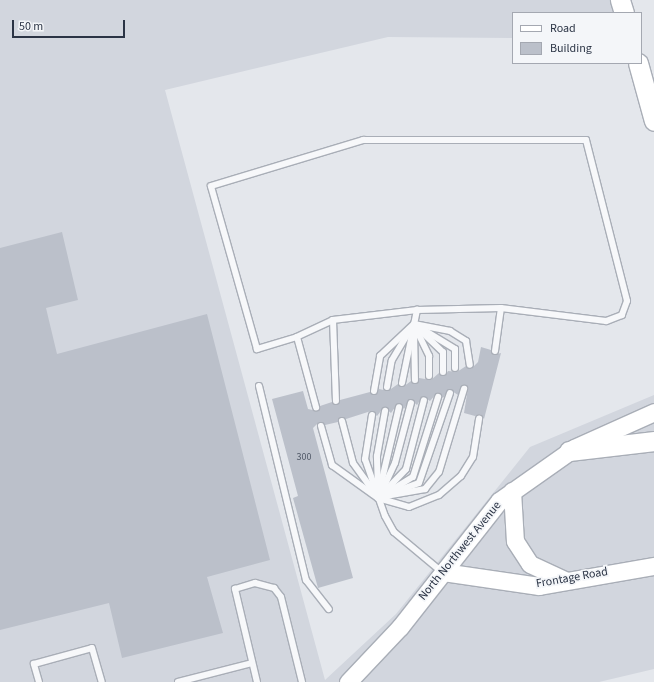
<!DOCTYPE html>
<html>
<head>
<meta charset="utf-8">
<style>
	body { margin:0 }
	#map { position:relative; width:654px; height:682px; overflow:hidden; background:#e4e7ec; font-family:"Source Sans 3",sans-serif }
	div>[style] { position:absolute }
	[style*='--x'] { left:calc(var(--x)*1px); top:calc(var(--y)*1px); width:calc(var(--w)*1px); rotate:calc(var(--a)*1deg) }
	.built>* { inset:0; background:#d2d6de }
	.building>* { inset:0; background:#bbc0ca }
	.roads { filter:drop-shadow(1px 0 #a9aeb7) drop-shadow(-1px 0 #a9aeb7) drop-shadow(0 1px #a9aeb7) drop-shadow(0 -1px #a9aeb7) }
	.lane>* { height:6px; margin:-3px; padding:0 3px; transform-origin:3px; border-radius:3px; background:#f7f8fa }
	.secondary>* { height:17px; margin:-8.5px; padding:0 8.5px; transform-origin:8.5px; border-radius:8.5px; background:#fff }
	.primary>* { height:19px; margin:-9.5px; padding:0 9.5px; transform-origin:9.5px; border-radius:9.5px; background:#fff }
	span { translate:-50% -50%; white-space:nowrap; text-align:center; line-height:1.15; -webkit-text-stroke:3.5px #f4f6f9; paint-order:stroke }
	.number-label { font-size:10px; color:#4f5766 }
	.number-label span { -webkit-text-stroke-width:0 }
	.street-label { font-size:12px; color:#2b3445 }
	.legend { position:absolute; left:512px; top:12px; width:130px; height:52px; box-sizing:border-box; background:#f4f6f9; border:1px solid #a4a8b1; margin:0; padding:5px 7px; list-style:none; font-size:12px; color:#2b3445 }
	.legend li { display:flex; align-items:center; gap:8px; height:20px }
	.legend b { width:20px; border:1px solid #a4a8b1 }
	.scale { position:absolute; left:12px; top:20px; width:113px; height:18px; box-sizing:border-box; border:2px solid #2b3445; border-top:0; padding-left:5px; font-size:12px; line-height:14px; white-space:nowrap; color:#2b3445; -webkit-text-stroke:3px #f4f6f9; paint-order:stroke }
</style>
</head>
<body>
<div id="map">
	<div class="built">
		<div style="clip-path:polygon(0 0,621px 0,624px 13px,513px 13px,513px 38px,388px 37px,165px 90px,325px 680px,396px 614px,530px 447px,654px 395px,654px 669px,599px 682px,0 682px)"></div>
	</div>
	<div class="building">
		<div style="clip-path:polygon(62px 232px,78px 300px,46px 308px,57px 354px,207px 314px,270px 560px,207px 577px,223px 633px,122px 658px,109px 603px,0 630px,0 248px)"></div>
		<div style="clip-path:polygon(481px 347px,491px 350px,494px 355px,501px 353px,484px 419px,480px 414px,475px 416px,464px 413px,468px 388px,463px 385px,458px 395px,449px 389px,443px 398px,437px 393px,430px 401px,423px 396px,417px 405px,410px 399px,404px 409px,398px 403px,391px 413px,384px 407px,377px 416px,371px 411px,346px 419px,340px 417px,338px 422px,325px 425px,319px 422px,313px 428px,353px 578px,318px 588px,293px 498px,298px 496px,272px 399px,303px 391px,308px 409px,317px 411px,320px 406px,332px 402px,337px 405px,340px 400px,370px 392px,375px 395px,379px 389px,388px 391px,398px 384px,403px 387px,411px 381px,415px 384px,419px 378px,431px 380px,439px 373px,445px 376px,448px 371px,457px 372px,466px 366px,471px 369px,478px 362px)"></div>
	</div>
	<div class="roads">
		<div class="lane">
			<div style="--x:363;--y:140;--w:223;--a:0"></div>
			<div style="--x:586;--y:140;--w:166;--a:75.7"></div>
			<div style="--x:627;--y:301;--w:15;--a:110"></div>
			<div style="--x:622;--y:315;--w:17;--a:159"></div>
			<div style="--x:606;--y:321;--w:106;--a:-172.9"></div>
			<div style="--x:501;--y:308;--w:84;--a:178.6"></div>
			<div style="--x:417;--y:310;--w:85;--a:173.2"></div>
			<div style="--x:333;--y:320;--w:40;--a:155"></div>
			<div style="--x:297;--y:337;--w:42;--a:163.3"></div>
			<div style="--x:257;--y:349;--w:169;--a:-105.8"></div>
			<div style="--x:211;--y:186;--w:159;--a:-16.8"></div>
			<div style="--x:333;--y:320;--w:81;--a:87.9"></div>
			<div style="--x:414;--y:324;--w:37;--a:11"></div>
			<div style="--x:450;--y:331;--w:19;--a:32"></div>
			<div style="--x:466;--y:341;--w:24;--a:81"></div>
			<div style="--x:419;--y:327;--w:42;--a:31.4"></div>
			<div style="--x:455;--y:349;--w:19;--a:90"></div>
			<div style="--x:414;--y:329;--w:51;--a:88.9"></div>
			<div style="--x:416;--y:329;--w:30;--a:64"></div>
			<div style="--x:429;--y:356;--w:20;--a:90"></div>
			<div style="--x:422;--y:332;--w:29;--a:44"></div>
			<div style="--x:443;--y:352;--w:20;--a:90"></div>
			<div style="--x:297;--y:337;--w:73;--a:74.8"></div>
			<div style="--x:495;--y:351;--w:43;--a:-82.1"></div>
			<div style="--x:402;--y:383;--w:75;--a:-78.4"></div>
			<div style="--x:259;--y:386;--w:200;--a:76.4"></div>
			<div style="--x:306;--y:580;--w:37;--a:52"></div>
			<div style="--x:387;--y:387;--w:27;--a:-80"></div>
			<div style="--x:392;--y:360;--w:35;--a:-59"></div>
			<div style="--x:374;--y:391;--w:36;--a:-80"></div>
			<div style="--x:380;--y:356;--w:47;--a:-43.3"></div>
			<div style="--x:372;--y:415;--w:45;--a:99"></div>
			<div style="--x:365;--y:459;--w:60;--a:70.7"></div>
			<div style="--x:385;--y:516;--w:18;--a:61"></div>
			<div style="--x:394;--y:532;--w:62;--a:39.8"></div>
			<div style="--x:342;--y:421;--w:43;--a:75.3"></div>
			<div style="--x:353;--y:463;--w:36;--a:54"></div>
			<div style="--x:321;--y:426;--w:41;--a:74.2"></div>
			<div style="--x:332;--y:465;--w:57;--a:35.7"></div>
			<div style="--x:378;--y:498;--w:32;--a:16"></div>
			<div style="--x:409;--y:507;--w:32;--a:-22"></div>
			<div style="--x:439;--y:495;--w:29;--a:-41"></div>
			<div style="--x:461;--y:476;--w:22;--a:-58"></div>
			<div style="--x:473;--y:457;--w:39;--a:-81"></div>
			<div style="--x:378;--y:488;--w:32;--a:-92"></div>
			<div style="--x:377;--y:456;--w:46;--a:-79.9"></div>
			<div style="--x:380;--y:488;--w:83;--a:-76.8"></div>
			<div style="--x:385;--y:491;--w:30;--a:-46"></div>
			<div style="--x:406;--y:469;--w:71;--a:-75.4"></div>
			<div style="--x:397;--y:491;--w:23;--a:-20"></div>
			<div style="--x:419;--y:483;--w:95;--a:-71"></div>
			<div style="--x:381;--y:493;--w:33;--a:-65"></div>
			<div style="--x:395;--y:463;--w:62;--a:-75.1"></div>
			<div style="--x:382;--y:496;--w:36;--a:-32"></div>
			<div style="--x:413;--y:477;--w:84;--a:-72.6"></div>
			<div style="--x:380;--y:497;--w:46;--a:-10.1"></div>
			<div style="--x:425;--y:489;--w:22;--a:-51"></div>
			<div style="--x:439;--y:472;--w:87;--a:-73.2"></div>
			<div style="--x:39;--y:682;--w:19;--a:-106"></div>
			<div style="--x:34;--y:664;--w:60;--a:-15.4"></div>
			<div style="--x:92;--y:648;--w:35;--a:74"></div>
			<div style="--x:178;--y:682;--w:76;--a:-14.4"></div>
			<div style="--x:257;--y:682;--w:96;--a:-103.3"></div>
			<div style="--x:235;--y:589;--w:21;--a:-17"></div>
			<div style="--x:255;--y:583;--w:20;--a:15"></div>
			<div style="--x:274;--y:588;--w:11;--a:52"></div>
			<div style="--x:281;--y:597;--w:88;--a:76.1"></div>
		</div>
		<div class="secondary">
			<div style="--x:512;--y:491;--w:50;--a:86.6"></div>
			<div style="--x:515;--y:541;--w:27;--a:57"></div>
			<div style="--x:530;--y:564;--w:38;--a:25"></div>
			<div style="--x:443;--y:572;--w:97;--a:8.3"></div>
			<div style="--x:539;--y:586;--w:117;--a:-9.9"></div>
			<div style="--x:348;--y:682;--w:76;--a:-46.6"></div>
			<div style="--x:400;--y:627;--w:160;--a:-51.8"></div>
			<div style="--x:499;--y:501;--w:92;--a:-35.2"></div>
			<div style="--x:574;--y:448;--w:88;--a:-24.2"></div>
		</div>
		<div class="primary">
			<div style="--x:620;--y:0;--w:14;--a:73"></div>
			<div style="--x:638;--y:63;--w:60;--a:74.6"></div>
			<div style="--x:569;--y:451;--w:86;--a:-6.7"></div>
		</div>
	</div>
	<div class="number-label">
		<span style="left:304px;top:458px">300</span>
	</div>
	<div class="street-label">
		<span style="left:460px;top:551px;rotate:-51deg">North Northwest Avenue</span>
		<span style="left:572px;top:578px;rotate:-10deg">Frontage Road</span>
	</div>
	<ul class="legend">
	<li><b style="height:5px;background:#fff"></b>Road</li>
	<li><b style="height:11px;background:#bbc0ca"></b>Building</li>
	</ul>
	<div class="scale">50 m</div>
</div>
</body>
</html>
